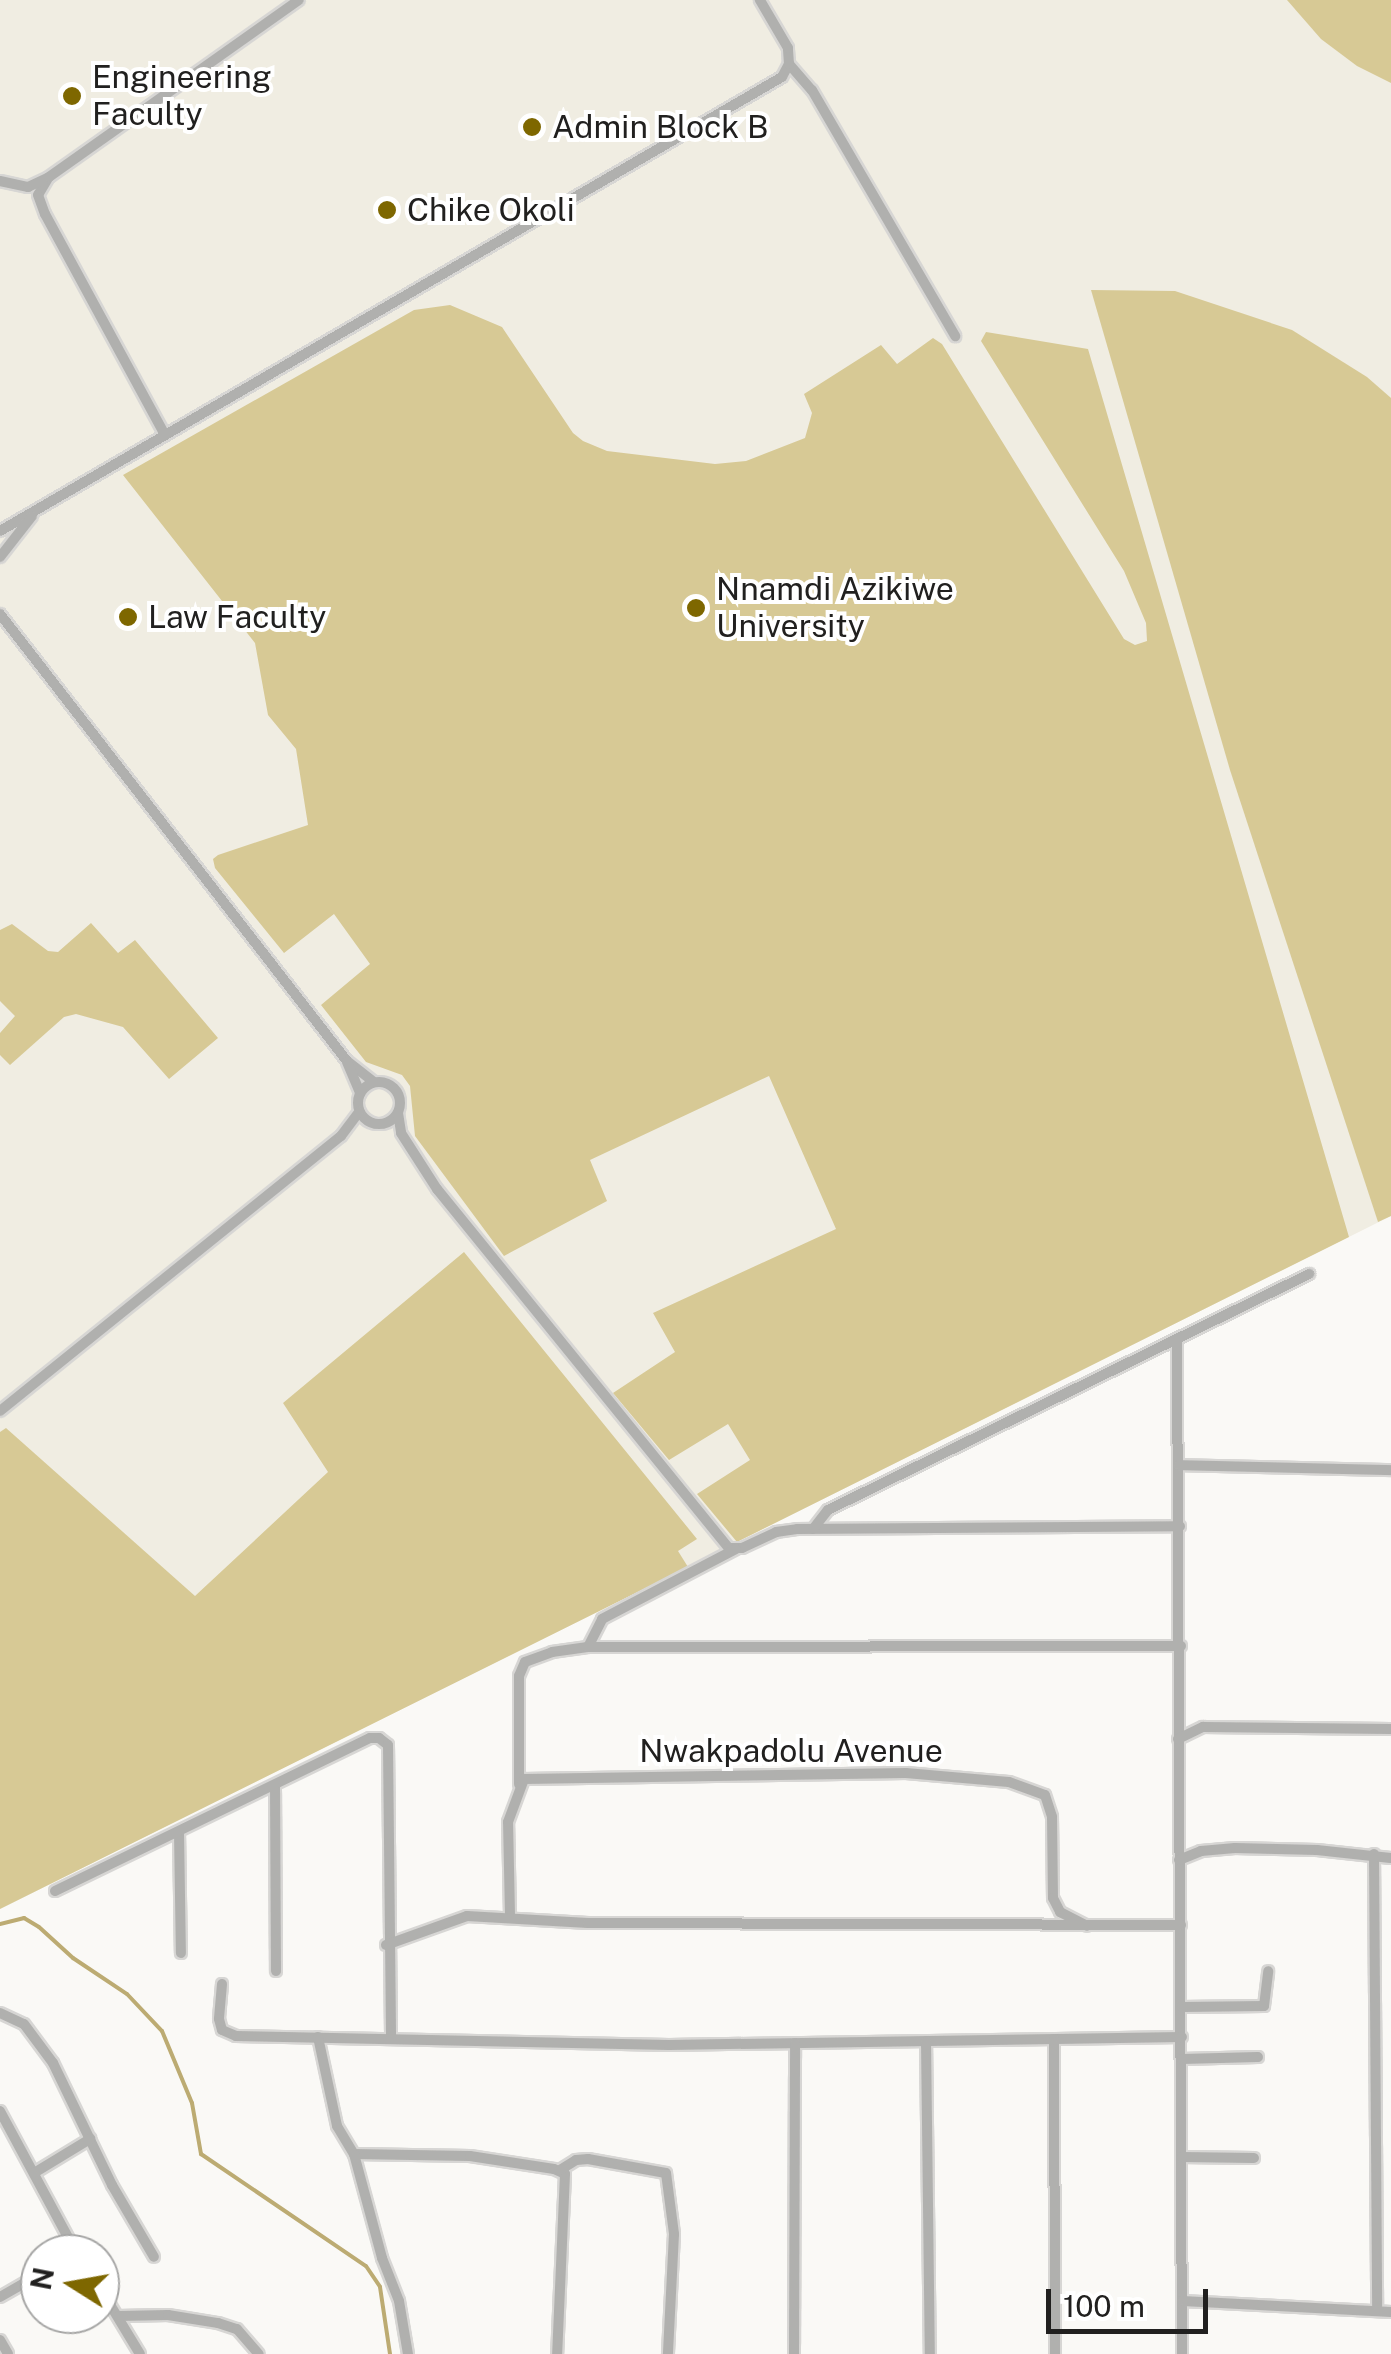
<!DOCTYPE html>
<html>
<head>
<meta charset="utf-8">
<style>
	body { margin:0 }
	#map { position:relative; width:1391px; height:2354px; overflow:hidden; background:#faf9f6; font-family:"Public Sans",sans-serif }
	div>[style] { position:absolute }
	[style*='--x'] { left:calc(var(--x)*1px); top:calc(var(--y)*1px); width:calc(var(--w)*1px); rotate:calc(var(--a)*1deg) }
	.built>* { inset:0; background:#f0ede2 }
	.green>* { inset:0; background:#d7c995 }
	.stream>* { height:4px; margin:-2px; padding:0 2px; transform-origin:2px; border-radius:2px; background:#bcab72 }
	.roads { filter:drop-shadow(2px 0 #d7d6d4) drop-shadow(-2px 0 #d7d6d4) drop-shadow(0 2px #d7d6d4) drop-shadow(0 -2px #d7d6d4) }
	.minor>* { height:10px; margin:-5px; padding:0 5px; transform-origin:5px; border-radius:5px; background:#b0b0ae }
	.minor>.ring { margin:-5px; padding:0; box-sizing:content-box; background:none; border:10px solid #b0b0ae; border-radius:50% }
	.dots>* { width:28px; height:28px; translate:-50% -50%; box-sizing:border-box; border:5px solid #fff; border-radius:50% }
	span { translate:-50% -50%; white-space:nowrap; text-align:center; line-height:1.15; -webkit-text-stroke:8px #fff; paint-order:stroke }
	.poi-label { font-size:32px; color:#21201f }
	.left { translate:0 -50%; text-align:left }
	.street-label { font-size:32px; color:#21201f }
	.north { position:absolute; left:20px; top:2234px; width:100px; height:100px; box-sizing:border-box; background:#fff; border:2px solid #a6a6a5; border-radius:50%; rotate:281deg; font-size:28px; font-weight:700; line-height:40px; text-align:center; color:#21201f }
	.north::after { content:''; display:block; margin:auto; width:35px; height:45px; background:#7e6700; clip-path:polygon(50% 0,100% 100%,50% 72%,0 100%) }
	.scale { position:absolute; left:1046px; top:2289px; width:162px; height:45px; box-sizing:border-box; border:5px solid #21201f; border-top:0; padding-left:12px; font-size:30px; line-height:35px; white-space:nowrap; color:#21201f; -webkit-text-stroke:8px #fff; paint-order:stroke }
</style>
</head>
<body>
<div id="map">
	<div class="built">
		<div style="clip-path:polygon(0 0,1391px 0,1391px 1216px,0 1909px)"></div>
	</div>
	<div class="green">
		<div style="clip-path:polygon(1287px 0,1391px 0,1391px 83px,1357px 66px,1321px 39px)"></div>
		<div style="clip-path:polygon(1091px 290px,1175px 291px,1292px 330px,1367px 377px,1391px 398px,1391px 1216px,1378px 1222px,1230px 770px)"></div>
		<div style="clip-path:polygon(450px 305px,502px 327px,573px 433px,583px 441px,607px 451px,715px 464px,746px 461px,805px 438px,812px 413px,804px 394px,881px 345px,897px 364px,933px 338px,942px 344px,1124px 639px,1135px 645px,1147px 641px,1146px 623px,1124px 571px,981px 341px,986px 332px,1088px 349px,1349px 1237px,737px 1542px,697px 1494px,750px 1460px,728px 1424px,669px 1460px,613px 1393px,675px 1352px,653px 1313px,836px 1229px,769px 1076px,590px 1160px,607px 1201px,504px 1256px,415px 1136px,410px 1086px,402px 1075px,366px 1062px,321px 1005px,370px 964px,334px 914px,284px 953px,215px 868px,213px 859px,218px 855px,308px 825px,296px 749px,268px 715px,255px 643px,123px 475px,414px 310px)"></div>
		<div style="clip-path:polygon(91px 923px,118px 953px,135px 940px,218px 1038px,169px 1079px,123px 1027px,76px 1014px,64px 1017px,10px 1065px,0 1055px,0 1033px,15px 1016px,0 1001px,0 930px,12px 924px,48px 951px,58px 952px)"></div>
		<div style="clip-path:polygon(464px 1252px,697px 1539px,678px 1551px,688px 1567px,0 1909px,0 1432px,6px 1428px,195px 1596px,328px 1472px,283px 1403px)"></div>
	</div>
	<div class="stream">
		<div style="--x:0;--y:1924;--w:25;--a:-14"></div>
		<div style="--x:24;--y:1918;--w:17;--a:31"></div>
		<div style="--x:39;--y:1927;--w:46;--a:42.4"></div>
		<div style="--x:73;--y:1958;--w:65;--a:33.7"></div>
		<div style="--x:127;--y:1994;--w:51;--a:46.6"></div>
		<div style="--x:162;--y:2031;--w:78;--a:67.4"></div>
		<div style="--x:192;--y:2103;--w:52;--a:80"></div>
		<div style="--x:201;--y:2154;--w:199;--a:34.2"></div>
		<div style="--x:366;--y:2266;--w:25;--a:56"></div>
		<div style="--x:380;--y:2287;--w:68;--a:81.5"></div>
	</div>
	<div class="roads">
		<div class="minor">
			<div style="--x:789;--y:64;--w:35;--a:49"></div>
			<div style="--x:812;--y:90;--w:285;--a:59.8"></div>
			<div style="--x:47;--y:180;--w:17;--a:121"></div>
			<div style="--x:38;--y:195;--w:20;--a:70"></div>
			<div style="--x:45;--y:214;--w:251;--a:61.5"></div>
			<div style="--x:0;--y:181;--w:29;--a:12"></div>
			<div style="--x:28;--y:187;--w:23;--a:-25"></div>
			<div style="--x:49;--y:177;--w:306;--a:-35.3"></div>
			<div style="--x:0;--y:531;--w:904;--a:-30.14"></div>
			<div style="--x:782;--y:77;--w:15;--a:-62"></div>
			<div style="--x:789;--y:64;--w:16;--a:-94"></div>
			<div style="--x:788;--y:48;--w:56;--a:-120.3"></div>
			<div style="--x:0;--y:557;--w:52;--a:-52"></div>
			<div style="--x:0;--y:614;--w:566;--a:52.18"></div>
			<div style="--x:347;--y:1061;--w:34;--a:38"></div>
			<div style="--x:347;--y:1062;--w:34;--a:67"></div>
			<div class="ring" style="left:358px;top:1082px;width:32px;height:32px"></div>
			<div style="--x:398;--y:1113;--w:20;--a:81"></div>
			<div style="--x:401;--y:1133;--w:67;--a:57.3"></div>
			<div style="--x:437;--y:1189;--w:463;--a:50.9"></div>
			<div style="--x:729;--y:1548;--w:13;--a:0"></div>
			<div style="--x:742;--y:1548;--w:38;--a:-25"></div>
			<div style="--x:776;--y:1532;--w:21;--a:-8"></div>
			<div style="--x:797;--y:1529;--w:383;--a:-0.4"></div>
			<div style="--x:1177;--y:1340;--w:1014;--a:89.72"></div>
			<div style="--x:0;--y:1411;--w:438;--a:-38.9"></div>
			<div style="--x:341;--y:1136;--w:30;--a:-53"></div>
			<div style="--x:1179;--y:1465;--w:212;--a:1.4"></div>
			<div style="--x:813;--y:1529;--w:24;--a:-52"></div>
			<div style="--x:828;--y:1510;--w:536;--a:-26.13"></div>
			<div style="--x:588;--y:1647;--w:31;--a:-63"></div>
			<div style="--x:602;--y:1619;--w:151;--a:-27.6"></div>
			<div style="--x:1178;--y:1739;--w:28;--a:-26"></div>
			<div style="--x:1203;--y:1727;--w:188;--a:0.6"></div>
			<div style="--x:519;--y:1784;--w:108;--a:-90"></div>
			<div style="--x:519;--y:1676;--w:15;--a:-67"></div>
			<div style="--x:525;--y:1662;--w:29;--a:-20"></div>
			<div style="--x:552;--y:1652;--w:36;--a:-8"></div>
			<div style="--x:588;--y:1647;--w:593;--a:-0.1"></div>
			<div style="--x:275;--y:1786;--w:185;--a:89.7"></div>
			<div style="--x:179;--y:1832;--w:121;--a:89.1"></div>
			<div style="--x:1374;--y:1854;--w:457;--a:89.6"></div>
			<div style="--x:1179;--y:1860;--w:24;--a:-22"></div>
			<div style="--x:1201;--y:1851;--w:34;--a:-5"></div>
			<div style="--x:1235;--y:1848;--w:82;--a:1.4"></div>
			<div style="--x:1317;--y:1850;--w:74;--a:6.2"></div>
			<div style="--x:55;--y:1891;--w:350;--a:-25.9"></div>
			<div style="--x:370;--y:1738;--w:9;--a:0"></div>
			<div style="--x:379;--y:1738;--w:11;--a:38"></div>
			<div style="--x:388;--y:1745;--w:291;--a:89.4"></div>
			<div style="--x:510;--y:1915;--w:93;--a:-91.2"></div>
			<div style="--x:508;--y:1822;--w:46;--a:-69.6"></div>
			<div style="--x:524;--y:1779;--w:382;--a:-0.9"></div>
			<div style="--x:906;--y:1773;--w:103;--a:5"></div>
			<div style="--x:1009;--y:1782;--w:38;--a:20"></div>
			<div style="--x:1045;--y:1795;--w:23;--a:72"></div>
			<div style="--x:1052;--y:1817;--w:81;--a:89.3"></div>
			<div style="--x:1053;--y:1898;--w:16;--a:63"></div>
			<div style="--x:1060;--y:1912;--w:30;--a:27"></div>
			<div style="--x:386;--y:1945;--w:86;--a:-19.7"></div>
			<div style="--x:467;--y:1916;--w:121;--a:3.3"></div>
			<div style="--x:588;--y:1923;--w:593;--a:0.19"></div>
			<div style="--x:222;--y:1984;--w:35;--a:95"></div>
			<div style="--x:219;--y:2019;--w:11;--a:75"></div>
			<div style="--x:222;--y:2030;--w:15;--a:23"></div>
			<div style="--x:236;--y:2036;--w:433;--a:1.2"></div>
			<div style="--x:669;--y:2045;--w:513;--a:-0.89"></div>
			<div style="--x:1182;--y:2007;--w:82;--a:-0.7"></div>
			<div style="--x:1264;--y:2006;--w:35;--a:-83"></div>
			<div style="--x:0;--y:2013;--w:26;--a:25"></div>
			<div style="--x:24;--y:2024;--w:49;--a:53.4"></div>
			<div style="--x:53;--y:2063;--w:136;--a:64.2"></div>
			<div style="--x:112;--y:2185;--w:83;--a:59.7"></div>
			<div style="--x:318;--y:2037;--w:91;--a:77.9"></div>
			<div style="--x:337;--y:2126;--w:33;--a:59"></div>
			<div style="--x:354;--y:2154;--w:116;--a:1"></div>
			<div style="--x:470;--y:2156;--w:85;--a:8.8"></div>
			<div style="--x:554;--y:2169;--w:12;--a:24"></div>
			<div style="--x:565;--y:2174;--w:180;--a:92.5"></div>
			<div style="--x:1054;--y:2039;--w:315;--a:89.8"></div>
			<div style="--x:926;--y:2041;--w:313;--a:89.3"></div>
			<div style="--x:1182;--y:2059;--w:76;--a:-1.5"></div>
			<div style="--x:0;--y:2111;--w:162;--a:61.7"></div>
			<div style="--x:354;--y:2154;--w:108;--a:74.9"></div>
			<div style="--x:382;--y:2258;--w:46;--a:68.4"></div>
			<div style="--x:399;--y:2301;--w:54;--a:80.4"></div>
			<div style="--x:1182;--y:2157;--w:72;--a:0.8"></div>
			<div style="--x:560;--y:2170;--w:19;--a:-32"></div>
			<div style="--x:576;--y:2160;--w:12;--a:-5"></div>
			<div style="--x:588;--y:2159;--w:79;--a:10.2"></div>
			<div style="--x:666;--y:2173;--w:62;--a:82.5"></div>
			<div style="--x:674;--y:2234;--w:120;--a:92.9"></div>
			<div style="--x:34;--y:2173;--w:66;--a:-31.3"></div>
			<div style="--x:100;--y:2288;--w:77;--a:58.8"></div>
			<div style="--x:0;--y:2297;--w:46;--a:-29.9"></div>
			<div style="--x:1183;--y:2301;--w:208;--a:3"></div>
			<div style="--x:119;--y:2316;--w:49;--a:-1.2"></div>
			<div style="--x:168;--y:2315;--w:51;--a:9.1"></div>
			<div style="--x:218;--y:2323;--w:20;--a:18"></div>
			<div style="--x:237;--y:2329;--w:33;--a:49"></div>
			<div style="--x:0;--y:2340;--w:16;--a:60"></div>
			<div style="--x:794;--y:2354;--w:311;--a:-89.8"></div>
		</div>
	</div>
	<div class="dots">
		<div style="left:72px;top:96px;background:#7e6700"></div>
		<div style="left:532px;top:127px;background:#7e6700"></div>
		<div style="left:387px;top:210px;background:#7e6700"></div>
		<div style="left:696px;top:608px;background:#7e6700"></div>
		<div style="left:128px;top:617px;background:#7e6700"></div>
	</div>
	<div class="poi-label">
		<span class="left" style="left:92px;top:96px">Engineering<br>Faculty</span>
		<span class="left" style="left:552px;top:127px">Admin Block B</span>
		<span class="left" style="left:407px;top:210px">Chike Okoli</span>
		<span class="left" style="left:716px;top:608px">Nnamdi Azikiwe<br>University</span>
		<span class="left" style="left:148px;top:617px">Law Faculty</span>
	</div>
	<div class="street-label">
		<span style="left:791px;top:1751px">Nwakpadolu Avenue</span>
	</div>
	<div class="north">N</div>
	<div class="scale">100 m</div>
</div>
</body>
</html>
